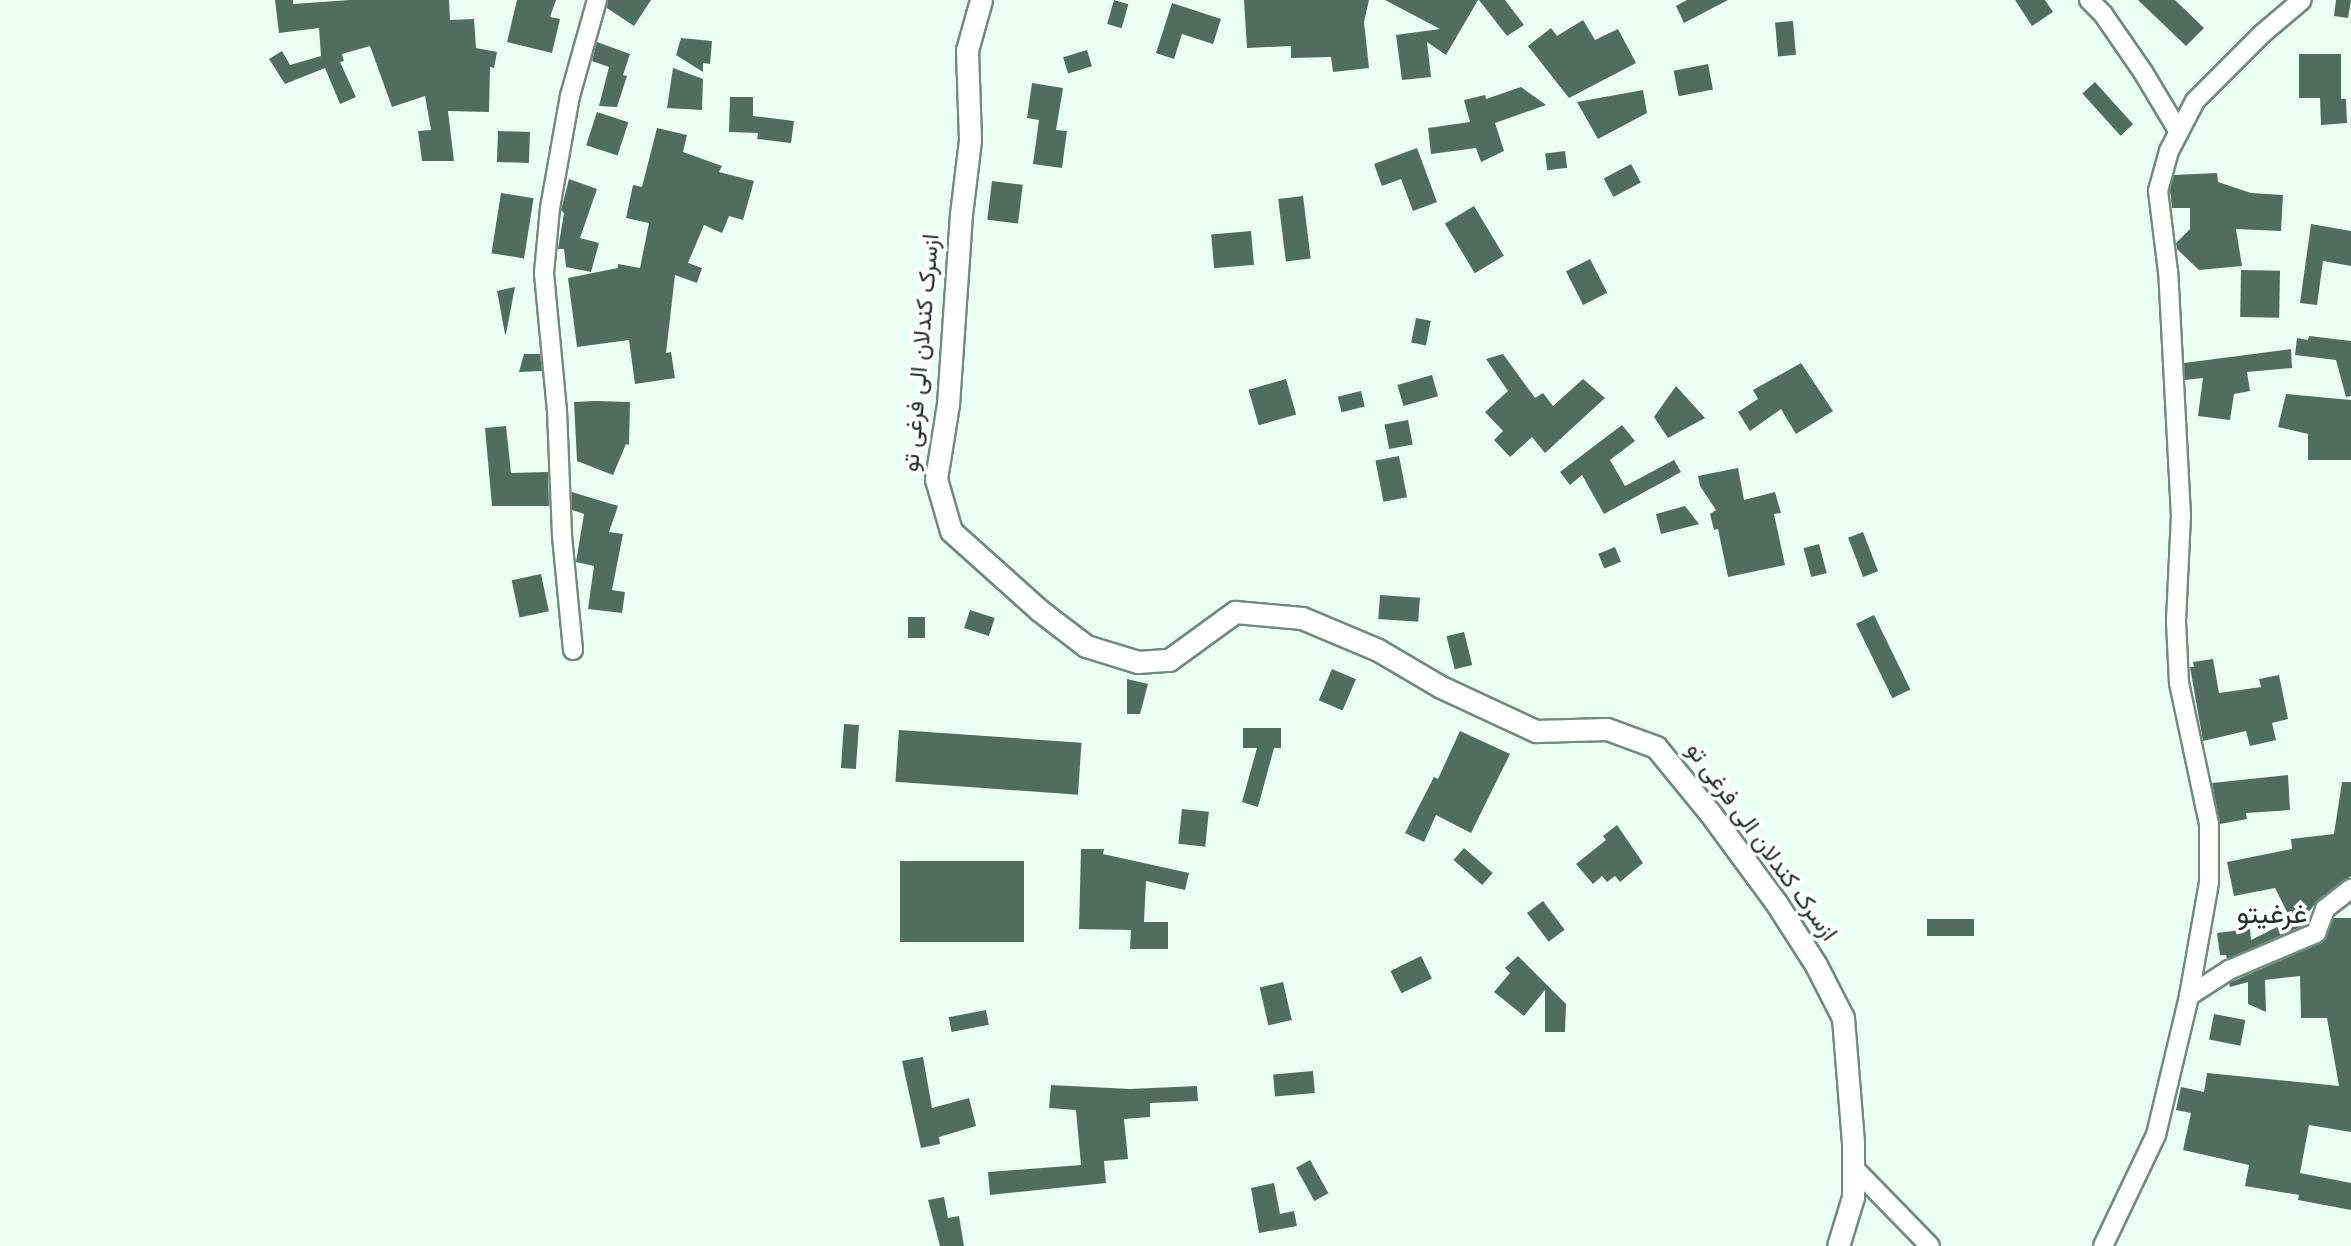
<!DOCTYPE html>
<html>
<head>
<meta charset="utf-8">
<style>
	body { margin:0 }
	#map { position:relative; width:2351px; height:1246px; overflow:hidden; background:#ebfef4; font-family:Georgia,Vazirmatn,serif }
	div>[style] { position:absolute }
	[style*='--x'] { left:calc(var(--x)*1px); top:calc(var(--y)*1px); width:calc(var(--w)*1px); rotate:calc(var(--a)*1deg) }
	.building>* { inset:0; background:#516d60; transform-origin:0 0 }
	.roads { filter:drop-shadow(2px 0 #6e8c7e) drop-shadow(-2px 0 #6e8c7e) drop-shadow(0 2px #6e8c7e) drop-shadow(0 -2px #6e8c7e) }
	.minor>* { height:18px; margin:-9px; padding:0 9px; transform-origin:9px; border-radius:9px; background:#fff }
	.tertiary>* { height:21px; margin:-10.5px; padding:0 10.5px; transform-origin:10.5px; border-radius:10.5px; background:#fff }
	span { translate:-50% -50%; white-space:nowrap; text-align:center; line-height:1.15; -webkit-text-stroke:7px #fff; paint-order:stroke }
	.street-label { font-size:24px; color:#212e28 }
	.quarter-label { font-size:28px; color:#212e28 }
</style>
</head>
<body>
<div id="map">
	<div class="building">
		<div style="clip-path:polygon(275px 0,293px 0,293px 4px,350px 0,449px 0,450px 20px,474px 19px,476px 48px,497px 52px,494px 68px,490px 67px,489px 112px,448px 111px,454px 161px,422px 161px,418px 131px,431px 130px,425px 96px,392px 107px,370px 46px,342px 54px,344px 61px,340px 62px,356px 97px,340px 104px,325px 68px,285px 84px,269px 59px,282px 51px,290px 65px,321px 56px,319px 28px,279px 33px)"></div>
		<div style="clip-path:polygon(517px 0,556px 0,550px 17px,560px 19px,552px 53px,507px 42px)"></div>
		<div style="clip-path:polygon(608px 0,651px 0,634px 26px,607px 8px)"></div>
		<div style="left:1114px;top:0;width:15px;height:25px;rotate:16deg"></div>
		<div style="clip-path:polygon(1244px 0,1369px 0,1364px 22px,1369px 68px,1333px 72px,1331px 57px,1291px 58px,1291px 46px,1247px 48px)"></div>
		<div style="clip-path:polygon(1385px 0,1478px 0,1446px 55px,1427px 42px,1431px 77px,1402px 80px,1396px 35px,1440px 29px)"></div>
		<div style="clip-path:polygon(1479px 0,1505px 0,1524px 25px,1507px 36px)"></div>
		<div style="clip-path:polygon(1687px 0,1728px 0,1684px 23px,1676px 6px)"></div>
		<div style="clip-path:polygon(2015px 0,2045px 0,2053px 12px,2032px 26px)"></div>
		<div style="clip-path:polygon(2138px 0,2175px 0,2204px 28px,2186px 46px)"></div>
		<div style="clip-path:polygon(2336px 0,2351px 0,2348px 18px,2334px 16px)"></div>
		<div style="clip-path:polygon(1172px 3px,1221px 19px,1213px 44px,1182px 34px,1174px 59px,1156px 53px)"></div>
		<div style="clip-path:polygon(1583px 20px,1595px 40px,1618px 29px,1636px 63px,1569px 98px,1528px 46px,1551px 28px,1557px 36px)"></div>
		<div style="left:1793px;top:21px;width:34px;height:18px;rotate:85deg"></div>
		<div style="clip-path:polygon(681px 38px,712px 41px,710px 64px,703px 63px,703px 72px,676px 55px)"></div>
		<div style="clip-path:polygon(597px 42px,630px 54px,623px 75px,627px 76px,617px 107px,599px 106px,609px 67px,592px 61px)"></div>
		<div style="left:1087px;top:50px;width:17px;height:25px;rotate:73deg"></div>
		<div style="clip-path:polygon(2299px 54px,2341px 54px,2341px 99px,2346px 99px,2347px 123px,2321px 125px,2320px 98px,2299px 98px)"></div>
		<div style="left:1708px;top:64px;width:26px;height:35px;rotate:79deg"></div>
		<div style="clip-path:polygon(673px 68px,703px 79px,702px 110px,667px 108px)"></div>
		<div style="left:2095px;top:82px;width:57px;height:17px;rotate:48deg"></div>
		<div style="clip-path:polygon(1032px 83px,1063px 88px,1056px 130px,1067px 131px,1062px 168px,1033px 164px,1039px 120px,1027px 118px)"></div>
		<div style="clip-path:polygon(1521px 87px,1546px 105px,1495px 123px,1504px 151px,1481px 162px,1476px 148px,1431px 154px,1428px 128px,1470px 122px,1464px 100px,1485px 95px,1486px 99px)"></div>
		<div style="clip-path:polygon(1643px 90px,1647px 113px,1598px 139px,1577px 102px)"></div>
		<div style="clip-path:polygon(730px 97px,753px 97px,753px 116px,794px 121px,791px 143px,757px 139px,758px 133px,729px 132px)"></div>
		<div style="left:597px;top:112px;width:33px;height:35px;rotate:18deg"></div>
		<div style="clip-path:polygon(657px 128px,687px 135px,683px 152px,722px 166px,719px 172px,754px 181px,743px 220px,729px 216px,722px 233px,704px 225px,688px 263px,702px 268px,697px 283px,675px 275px,666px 353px,671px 352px,675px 378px,635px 384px,629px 340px,577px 347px,568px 278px,618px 268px,618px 264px,640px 268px,649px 223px,626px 218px,633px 185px,642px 187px)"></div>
		<div style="left:498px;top:131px;width:32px;height:31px;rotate:2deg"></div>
		<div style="clip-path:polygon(1417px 148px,1437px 202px,1413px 211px,1401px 179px,1382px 186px,1374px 164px)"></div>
		<div style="left:1565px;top:151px;width:17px;height:20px;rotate:83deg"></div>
		<div style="left:1631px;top:164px;width:21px;height:31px;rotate:62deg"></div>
		<div style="clip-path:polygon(2217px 173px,2218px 182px,2251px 193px,2283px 195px,2281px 231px,2236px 229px,2242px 266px,2199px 270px,2177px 249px,2176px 243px,2190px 229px,2190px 208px,2172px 208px,2170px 189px,2174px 175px)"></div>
		<div style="clip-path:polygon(569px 179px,597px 189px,580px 238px,599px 243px,591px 272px,566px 267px,564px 249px,558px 249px,564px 213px,561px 210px)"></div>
		<div style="left:992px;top:181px;width:31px;height:39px;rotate:7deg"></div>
		<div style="left:501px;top:193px;width:33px;height:61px;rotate:9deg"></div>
		<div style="left:1303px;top:196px;width:63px;height:25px;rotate:83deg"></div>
		<div style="left:1474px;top:206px;width:58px;height:34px;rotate:59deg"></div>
		<div style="clip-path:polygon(2311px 224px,2351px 231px,2351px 266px,2323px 261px,2317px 305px,2300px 303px)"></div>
		<div style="left:1251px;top:231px;width:34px;height:40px;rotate:85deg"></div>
		<div style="left:1590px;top:259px;width:38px;height:27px;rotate:63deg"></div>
		<div style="left:2241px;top:270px;width:39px;height:47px;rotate:1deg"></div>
		<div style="clip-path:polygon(515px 287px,506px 334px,505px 334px,497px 291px)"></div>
		<div style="left:1416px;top:318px;width:15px;height:25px;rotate:11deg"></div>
		<div style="clip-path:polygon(2309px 336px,2351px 341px,2351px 396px,2346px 397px,2336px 360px,2295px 355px,2297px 338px,2308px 340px)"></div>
		<div style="clip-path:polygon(2291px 349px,2292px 368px,2247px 372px,2250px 391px,2234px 394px,2230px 420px,2198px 416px,2203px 378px,2185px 380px,2184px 363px)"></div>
		<div style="clip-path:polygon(524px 354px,540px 354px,542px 371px,519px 372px)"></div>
		<div style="clip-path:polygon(1503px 354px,1535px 398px,1543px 393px,1553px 406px,1583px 379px,1605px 398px,1545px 453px,1532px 437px,1510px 457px,1494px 440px,1503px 431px,1485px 412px,1508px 391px,1486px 359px)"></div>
		<div style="clip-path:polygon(1801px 363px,1833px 411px,1796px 434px,1781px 409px,1750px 431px,1738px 412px,1758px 399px,1753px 390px)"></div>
		<div style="left:1432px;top:375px;width:22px;height:36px;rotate:74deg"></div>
		<div style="left:1286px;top:379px;width:37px;height:39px;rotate:74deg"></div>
		<div style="clip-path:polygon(1676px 386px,1705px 418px,1668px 438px,1654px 417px)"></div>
		<div style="left:1361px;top:391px;width:16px;height:24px;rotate:76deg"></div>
		<div style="clip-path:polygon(2286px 394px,2351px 400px,2351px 460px,2308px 460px,2308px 434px,2278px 427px)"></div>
		<div style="clip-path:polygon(595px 401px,630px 402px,629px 445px,626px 444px,613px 475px,577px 461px,574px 402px)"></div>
		<div style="left:1408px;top:420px;width:25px;height:24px;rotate:79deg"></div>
		<div style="clip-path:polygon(1622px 425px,1635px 441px,1610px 460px,1625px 486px,1674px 460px,1681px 472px,1604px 514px,1582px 475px,1570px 485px,1560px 472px)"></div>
		<div style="clip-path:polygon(506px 426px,511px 473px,548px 472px,549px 506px,492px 506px,485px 428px)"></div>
		<div style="left:1399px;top:456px;width:42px;height:24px;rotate:79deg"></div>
		<div style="clip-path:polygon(1738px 468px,1744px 500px,1775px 492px,1781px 513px,1774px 514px,1785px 565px,1728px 577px,1718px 529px,1714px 530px,1710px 514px,1716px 510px,1700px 486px,1698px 476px)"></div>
		<div style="clip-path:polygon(572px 492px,618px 506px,609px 532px,623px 534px,612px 590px,625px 592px,622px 613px,588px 609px,594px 566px,576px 562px,584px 514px,572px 510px)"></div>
		<div style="clip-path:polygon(1685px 506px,1699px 524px,1661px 534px,1656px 514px)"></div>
		<div style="left:1863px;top:532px;width:42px;height:16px;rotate:69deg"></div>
		<div style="left:1819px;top:544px;width:30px;height:16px;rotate:75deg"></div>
		<div style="left:1615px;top:547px;width:16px;height:18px;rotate:68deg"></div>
		<div style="left:541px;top:574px;width:38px;height:30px;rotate:78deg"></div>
		<div style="left:1380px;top:595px;width:40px;height:24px;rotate:4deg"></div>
		<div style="left:970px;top:610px;width:26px;height:19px;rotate:18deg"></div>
		<div style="left:1874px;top:615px;width:83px;height:20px;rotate:64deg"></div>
		<div style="left:908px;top:617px;width:17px;height:21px"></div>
		<div style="left:1464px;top:632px;width:34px;height:18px;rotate:76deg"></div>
		<div style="clip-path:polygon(2213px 659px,2219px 693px,2261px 687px,2259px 679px,2279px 675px,2288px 719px,2272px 723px,2276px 740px,2250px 746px,2246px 731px,2203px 741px,2190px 667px,2194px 667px,2193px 662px)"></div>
		<div style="left:1332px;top:669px;width:26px;height:34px;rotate:23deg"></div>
		<div style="clip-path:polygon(1127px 679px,1148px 684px,1140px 714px,1127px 714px)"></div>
		<div style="left:844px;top:724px;width:15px;height:44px;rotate:4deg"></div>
		<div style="clip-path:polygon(1243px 728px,1281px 728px,1281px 748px,1274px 748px,1258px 807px,1242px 802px,1257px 748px,1243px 748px)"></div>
		<div style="left:899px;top:730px;width:183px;height:52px;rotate:4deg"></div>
		<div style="clip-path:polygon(1460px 731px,1510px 754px,1471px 833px,1436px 815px,1424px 842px,1405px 833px,1434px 777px,1438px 779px)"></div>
		<div style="clip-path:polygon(2288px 775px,2290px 810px,2246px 813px,2247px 819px,2220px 824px,2212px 783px)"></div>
		<div style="clip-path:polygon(2342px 782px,2351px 782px,2351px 876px,2318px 900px,2305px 917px,2310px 917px,2307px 924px,2227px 959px,2226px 955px,2220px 955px,2217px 933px,2250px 929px,2251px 940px,2291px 920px,2275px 888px,2234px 896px,2227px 862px,2292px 849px,2291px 839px,2334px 834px)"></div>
		<div style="left:1182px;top:809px;width:27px;height:35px;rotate:6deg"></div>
		<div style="clip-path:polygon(1617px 825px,1643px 863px,1620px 882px,1615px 876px,1607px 882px,1602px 876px,1593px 884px,1576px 864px,1606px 840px,1603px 836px)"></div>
		<div style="left:1464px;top:848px;width:38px;height:16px;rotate:41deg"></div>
		<div style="clip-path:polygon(1081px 849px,1104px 849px,1103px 854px,1189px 873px,1185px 890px,1146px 881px,1144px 922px,1168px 922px,1168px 949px,1130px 949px,1131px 930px,1079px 929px)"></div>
		<div style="left:900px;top:861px;width:124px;height:81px"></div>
		<div style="left:1543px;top:901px;width:36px;height:20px;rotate:53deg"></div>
		<div style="clip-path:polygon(2334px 918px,2351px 918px,2351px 1132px,2309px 1125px,2300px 1173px,2351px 1183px,2351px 1210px,2298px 1200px,2299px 1195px,2245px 1186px,2249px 1165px,2183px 1150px,2191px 1113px,2176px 1110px,2181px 1087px,2204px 1092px,2207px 1073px,2339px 1086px,2327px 1018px,2301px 1018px,2300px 976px,2265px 980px,2266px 1012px,2248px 1004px,2248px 982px,2230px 987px,2229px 983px,2321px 943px)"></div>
		<div style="left:1974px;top:919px;width:17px;height:47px;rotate:90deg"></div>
		<div style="left:1421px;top:956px;width:25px;height:34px;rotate:64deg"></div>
		<div style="clip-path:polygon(1518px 956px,1566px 1004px,1565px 1032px,1545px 1032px,1545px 990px,1524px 1016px,1494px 992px,1510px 973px,1505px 968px)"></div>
		<div style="left:1283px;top:982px;width:39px;height:24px;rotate:77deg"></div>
		<div style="left:986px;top:1010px;width:15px;height:38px;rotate:79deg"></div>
		<div style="left:2214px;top:1014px;width:32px;height:26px;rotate:11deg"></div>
		<div style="clip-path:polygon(923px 1057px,932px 1108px,969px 1098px,976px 1126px,939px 1137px,940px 1144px,921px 1148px,902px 1061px)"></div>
		<div style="left:1313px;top:1071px;width:22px;height:40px;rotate:85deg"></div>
		<div style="clip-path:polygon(1051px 1085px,1130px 1089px,1197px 1086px,1198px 1101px,1150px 1103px,1150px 1117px,1124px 1119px,1128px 1159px,1104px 1161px,1106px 1183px,990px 1195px,988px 1172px,1081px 1165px,1076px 1110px,1049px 1108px)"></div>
		<div style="left:1310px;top:1160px;width:38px;height:16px;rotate:61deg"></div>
		<div style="clip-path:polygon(1274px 1183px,1280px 1214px,1294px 1211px,1297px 1226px,1259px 1233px,1251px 1188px)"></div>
		<div style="clip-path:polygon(944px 1197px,948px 1218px,959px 1216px,964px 1246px,940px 1246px,928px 1200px)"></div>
	</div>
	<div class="roads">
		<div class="minor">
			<div style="--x:2089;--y:0;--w:20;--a:45"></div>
			<div style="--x:2103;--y:14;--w:70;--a:55.4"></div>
			<div style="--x:2143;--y:72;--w:70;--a:59"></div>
			<div style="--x:573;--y:650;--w:116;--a:-95.5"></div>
			<div style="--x:562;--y:535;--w:124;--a:-92.3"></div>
			<div style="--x:557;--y:411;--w:139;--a:-95.4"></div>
			<div style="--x:544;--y:273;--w:65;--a:-84.7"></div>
			<div style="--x:550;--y:208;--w:114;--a:-79.9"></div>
			<div style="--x:570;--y:96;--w:100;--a:-74.3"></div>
			<div style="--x:2189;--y:996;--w:48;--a:-33"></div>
			<div style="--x:2229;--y:970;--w:95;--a:-23"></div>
			<div style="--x:2316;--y:933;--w:26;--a:-69"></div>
			<div style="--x:2325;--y:909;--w:33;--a:-38"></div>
			<div style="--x:1853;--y:1167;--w:110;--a:45.7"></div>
			<div style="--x:2103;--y:1246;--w:123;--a:-64.5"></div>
			<div style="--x:2156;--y:1135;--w:143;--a:-76.6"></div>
			<div style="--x:2189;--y:996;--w:116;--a:-80"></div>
			<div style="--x:2209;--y:882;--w:58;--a:-90"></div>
			<div style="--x:2209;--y:824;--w:144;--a:-102"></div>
			<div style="--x:2179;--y:683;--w:62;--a:-92.8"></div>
			<div style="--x:2176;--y:621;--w:105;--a:-87.3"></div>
			<div style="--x:2181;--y:516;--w:244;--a:-93"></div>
			<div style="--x:2168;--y:272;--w:82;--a:-97"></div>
			<div style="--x:2158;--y:191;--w:41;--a:-74.6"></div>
			<div style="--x:2169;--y:151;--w:56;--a:-62.5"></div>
			<div style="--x:2195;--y:101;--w:95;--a:-45"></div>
			<div style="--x:2262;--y:34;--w:52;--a:-40.4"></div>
		</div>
		<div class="tertiary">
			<div style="--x:981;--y:0;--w:52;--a:105.6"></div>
			<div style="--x:967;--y:50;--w:90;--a:88.1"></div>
			<div style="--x:970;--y:140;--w:75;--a:96.9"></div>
			<div style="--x:961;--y:214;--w:190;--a:93.9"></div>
			<div style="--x:948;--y:404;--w:76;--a:99.1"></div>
			<div style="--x:936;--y:479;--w:54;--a:73.9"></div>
			<div style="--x:951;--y:531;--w:118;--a:41.9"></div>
			<div style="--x:1039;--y:610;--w:59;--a:37.5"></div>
			<div style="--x:1086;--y:646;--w:54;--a:17.1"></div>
			<div style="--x:1138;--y:662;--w:31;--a:-4"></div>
			<div style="--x:1169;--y:660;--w:82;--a:-36"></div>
			<div style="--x:1235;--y:612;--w:67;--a:5.1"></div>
			<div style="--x:1302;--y:618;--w:82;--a:22.8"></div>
			<div style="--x:1378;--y:650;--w:73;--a:30.4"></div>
			<div style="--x:1441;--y:687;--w:105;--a:24.9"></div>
			<div style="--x:1536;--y:731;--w:71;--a:-1.6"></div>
			<div style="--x:1607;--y:729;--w:52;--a:20.2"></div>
			<div style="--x:1656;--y:747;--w:85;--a:50.7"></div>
			<div style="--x:1710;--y:813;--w:113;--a:53.6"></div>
			<div style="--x:1777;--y:904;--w:72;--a:57.4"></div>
			<div style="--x:1816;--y:965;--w:59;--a:63"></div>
			<div style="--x:1843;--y:1018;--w:125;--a:85.4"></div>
			<div style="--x:1853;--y:1143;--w:54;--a:90"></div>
			<div style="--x:1853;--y:1197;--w:51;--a:107"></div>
		</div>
	</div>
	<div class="street-label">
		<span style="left:923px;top:353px;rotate:-85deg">ازسرک کندلان الی فرغی تو</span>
		<span style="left:1760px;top:843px;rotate:54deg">ازسرک کندلان الی فرغی تو</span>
	</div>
	<div class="quarter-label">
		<span style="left:2272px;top:916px">غرغیتو</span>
	</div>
</div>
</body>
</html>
